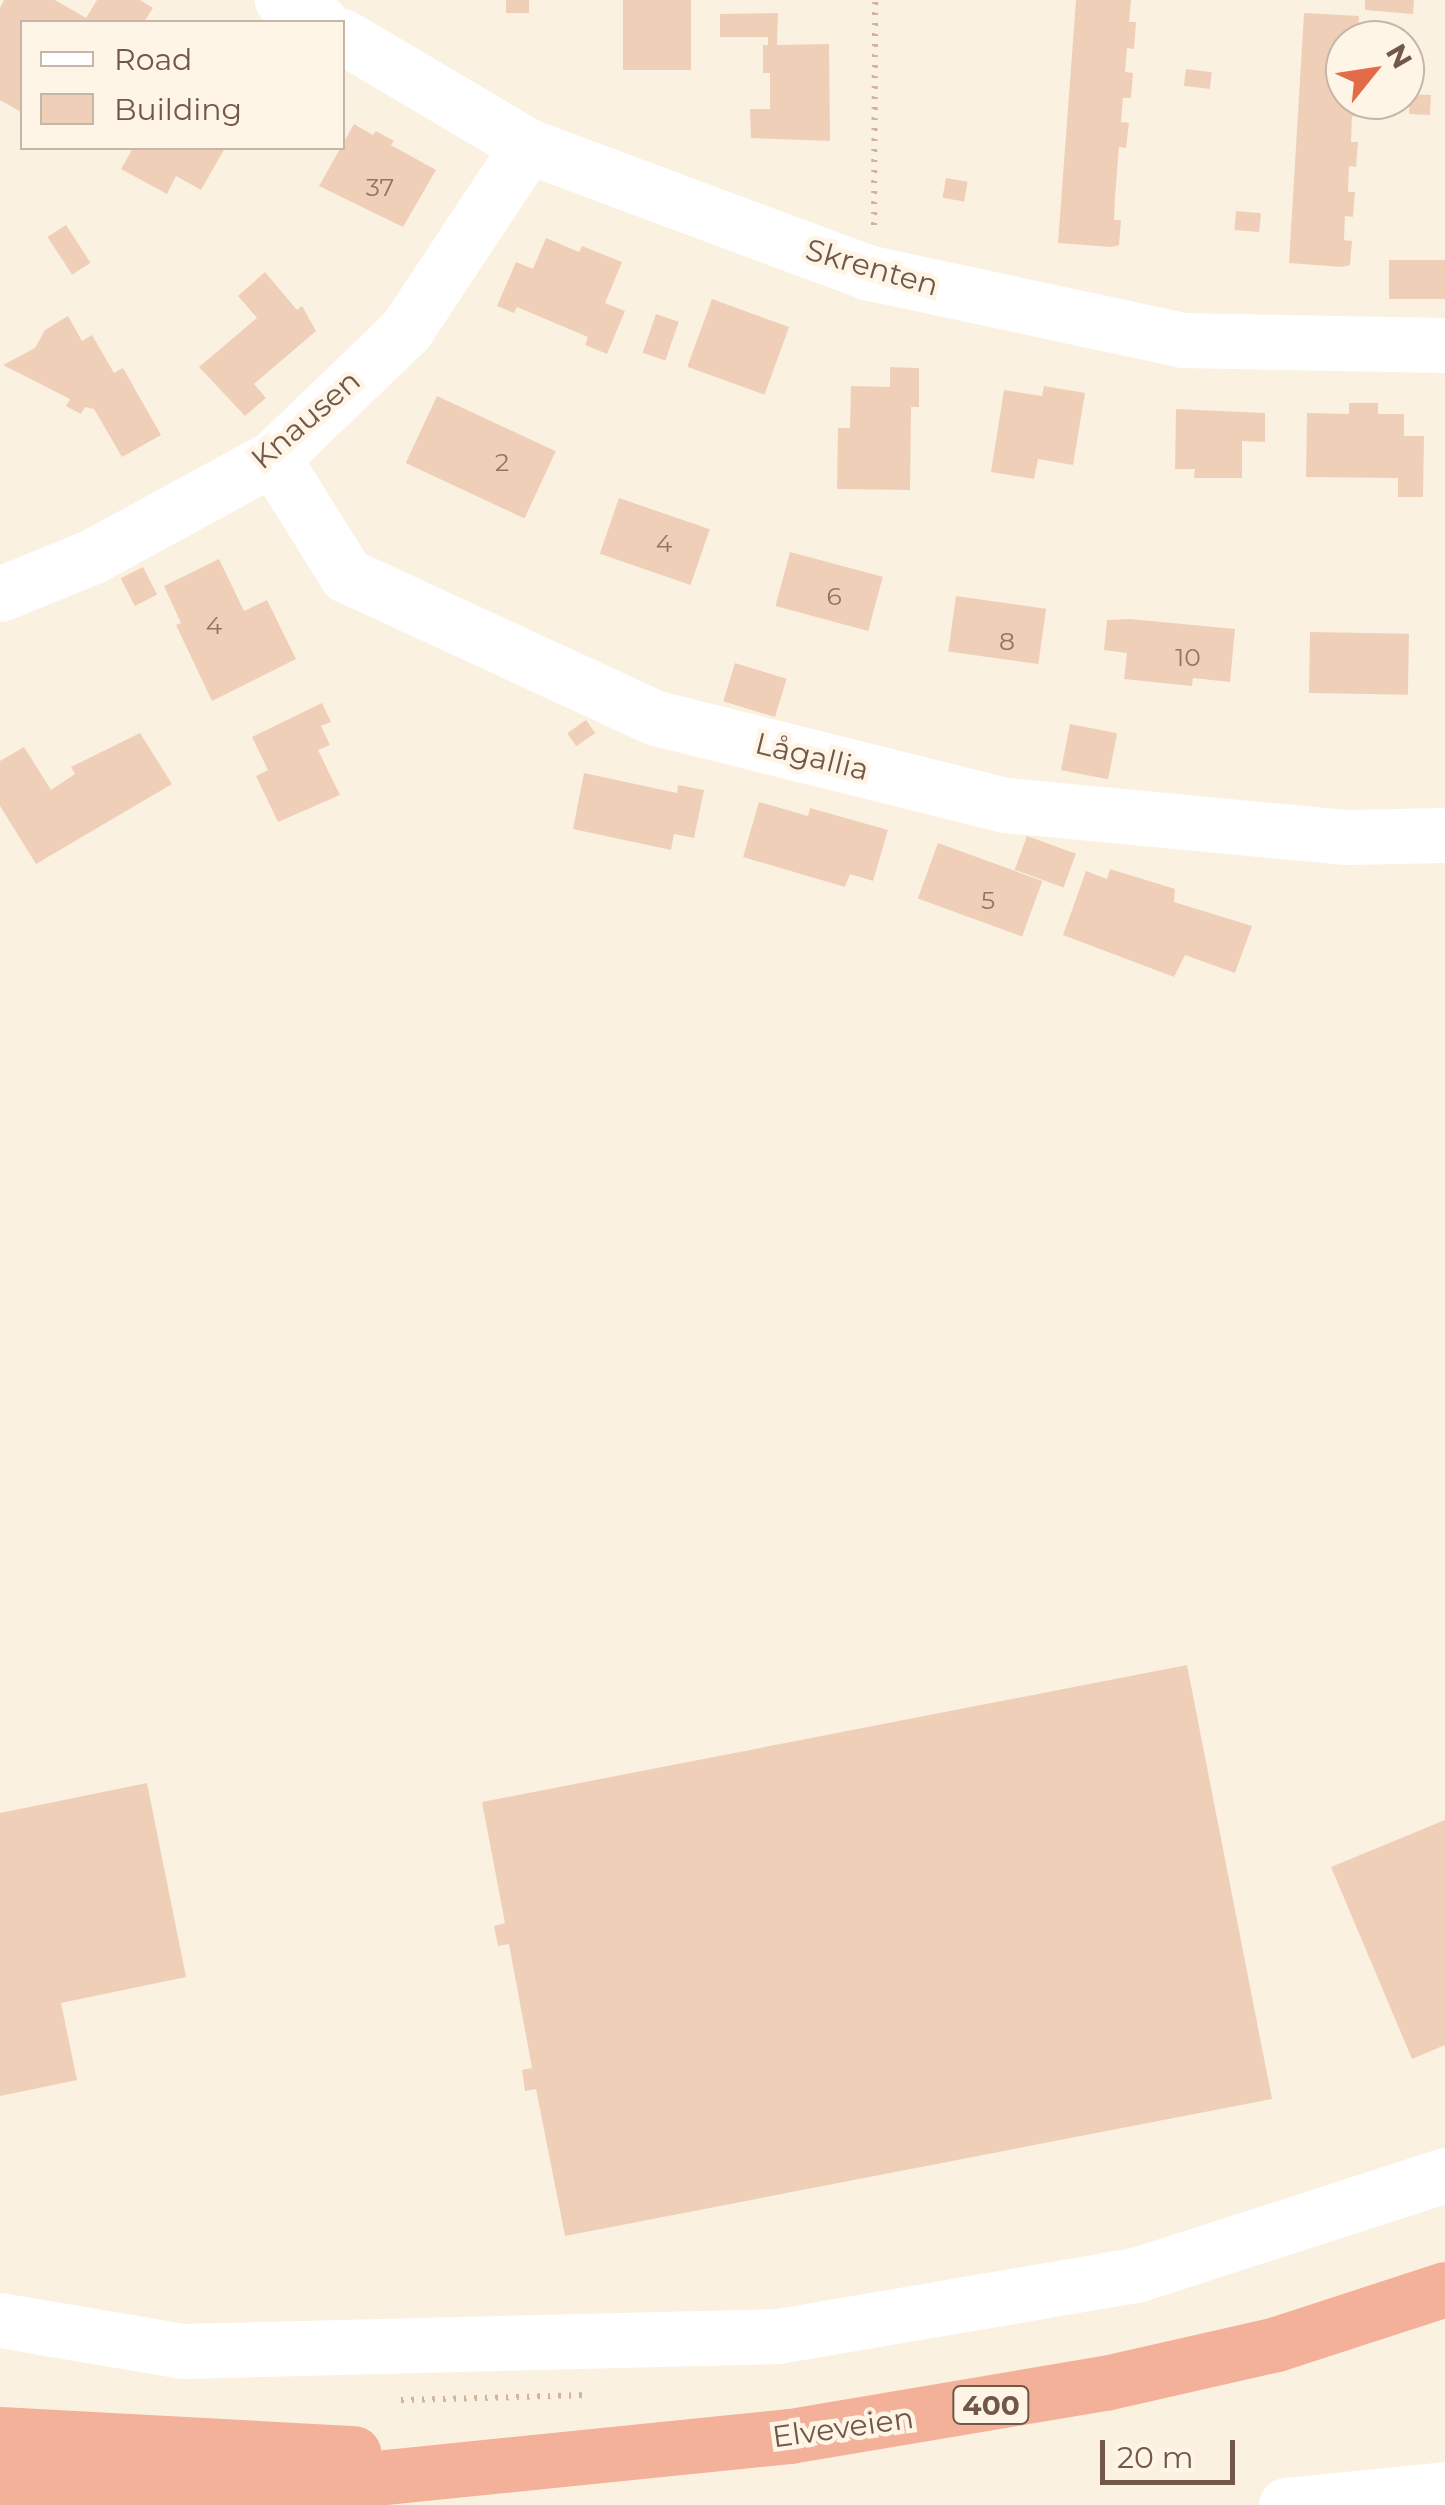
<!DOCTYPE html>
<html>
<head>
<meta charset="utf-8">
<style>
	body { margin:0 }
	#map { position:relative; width:1445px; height:2505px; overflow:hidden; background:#fbf1e1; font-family:Montserrat,sans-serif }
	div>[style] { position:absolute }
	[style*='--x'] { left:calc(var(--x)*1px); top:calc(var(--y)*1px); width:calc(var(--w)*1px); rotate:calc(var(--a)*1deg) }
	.building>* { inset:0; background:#f0cfb9; transform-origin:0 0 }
	.path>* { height:6px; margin-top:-3px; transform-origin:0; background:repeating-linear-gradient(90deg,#d4b39d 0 2.5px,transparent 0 10.5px) }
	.minor>* { height:55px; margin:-27.5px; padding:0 27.5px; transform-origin:27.5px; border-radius:27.5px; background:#fff }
	.highway>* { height:55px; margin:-27.5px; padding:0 27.5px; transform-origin:27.5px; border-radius:27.5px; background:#f4b199 }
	span { translate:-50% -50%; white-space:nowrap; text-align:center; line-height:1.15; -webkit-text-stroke:9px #fff5e7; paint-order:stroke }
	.number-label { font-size:25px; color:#917665 }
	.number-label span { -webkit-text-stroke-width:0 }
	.shield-label span { padding:2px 8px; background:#fff5e7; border:2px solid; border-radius:8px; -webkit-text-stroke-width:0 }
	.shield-label { font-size:28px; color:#715849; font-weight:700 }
	.street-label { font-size:30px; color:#715849 }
	.legend { position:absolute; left:20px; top:20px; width:325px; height:130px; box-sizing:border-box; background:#fff5e7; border:2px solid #c6b6a8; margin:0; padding:12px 18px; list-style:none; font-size:30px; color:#715849 }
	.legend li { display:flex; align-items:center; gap:20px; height:50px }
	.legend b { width:50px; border:2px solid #c6b6a8 }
	.north { position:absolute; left:1325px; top:20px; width:100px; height:100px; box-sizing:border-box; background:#fff5e7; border:2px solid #c6b6a8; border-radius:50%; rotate:60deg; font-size:28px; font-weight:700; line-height:40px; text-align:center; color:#715849 }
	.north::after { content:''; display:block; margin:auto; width:35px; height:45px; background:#e36c48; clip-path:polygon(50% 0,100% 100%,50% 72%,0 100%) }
	.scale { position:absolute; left:1100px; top:2440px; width:135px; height:45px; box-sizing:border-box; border:5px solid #715849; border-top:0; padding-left:12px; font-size:30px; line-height:35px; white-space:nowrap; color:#715849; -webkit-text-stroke:8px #fff5e7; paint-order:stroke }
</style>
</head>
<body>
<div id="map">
	<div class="building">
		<div style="clip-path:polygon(4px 0,55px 0,86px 18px,97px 0,140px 0,153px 8px,144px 22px,22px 22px,21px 112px,0 100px,0 8px)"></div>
		<div style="left:506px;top:0;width:23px;height:13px"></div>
		<div style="left:623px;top:0;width:68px;height:70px"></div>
		<div style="clip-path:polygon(1076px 0,1131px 0,1129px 22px,1136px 22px,1134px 49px,1127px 48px,1125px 72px,1133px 73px,1131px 98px,1123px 98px,1121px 122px,1129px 123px,1126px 148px,1119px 147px,1115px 197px,1114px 220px,1121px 220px,1119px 245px,1111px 247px,1058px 243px)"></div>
		<div style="clip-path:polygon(1365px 0,1414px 0,1413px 14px,1365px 10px)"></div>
		<div style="clip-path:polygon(778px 13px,777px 45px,829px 44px,830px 141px,751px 138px,750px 109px,770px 109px,770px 73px,763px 73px,763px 45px,768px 45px,768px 37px,720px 37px,720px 14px)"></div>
		<div style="clip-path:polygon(1304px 13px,1359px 16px,1358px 40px,1345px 40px,1345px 100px,1361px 100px,1360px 117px,1352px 116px,1351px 142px,1358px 142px,1356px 167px,1349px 166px,1348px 192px,1355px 192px,1353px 217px,1345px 216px,1344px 240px,1352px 241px,1350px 265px,1342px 267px,1289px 263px)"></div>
		<div style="left:1186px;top:69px;width:26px;height:17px;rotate:7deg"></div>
		<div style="left:1410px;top:94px;width:21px;height:20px;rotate:3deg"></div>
		<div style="clip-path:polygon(354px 124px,373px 135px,376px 131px,394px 141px,391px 145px,436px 170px,403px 227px,319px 186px)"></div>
		<div style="clip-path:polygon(133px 148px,225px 148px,201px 190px,176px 176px,167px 194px,121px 169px)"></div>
		<div style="left:946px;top:178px;width:22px;height:20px;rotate:10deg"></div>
		<div style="left:1236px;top:211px;width:25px;height:19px;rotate:5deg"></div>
		<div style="left:66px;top:225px;width:45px;height:22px;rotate:57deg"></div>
		<div style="clip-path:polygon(546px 238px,579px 252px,582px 246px,622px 262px,605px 303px,625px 311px,607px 354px,585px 345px,588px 337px,517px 307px,514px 313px,497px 306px,516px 262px,533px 269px)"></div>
		<div style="left:1445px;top:260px;width:39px;height:56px;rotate:90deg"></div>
		<div style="clip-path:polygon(265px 272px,297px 310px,302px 306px,316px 331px,254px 384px,266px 398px,245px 416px,199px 367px,257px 318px,238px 296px)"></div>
		<div style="left:712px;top:299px;width:82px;height:72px;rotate:20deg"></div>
		<div style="left:656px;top:314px;width:24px;height:41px;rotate:19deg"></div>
		<div style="clip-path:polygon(68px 316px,82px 341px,92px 335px,114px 373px,123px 368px,161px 435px,122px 457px,94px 409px,85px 407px,81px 414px,66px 406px,70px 399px,3px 365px,35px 348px,45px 330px)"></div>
		<div style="clip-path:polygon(890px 367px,919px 368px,919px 407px,911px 407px,910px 490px,837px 489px,838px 428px,850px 428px,851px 386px,890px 387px)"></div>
		<div style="clip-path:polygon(1044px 386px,1085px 393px,1073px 465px,1038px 459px,1034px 479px,991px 472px,1004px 390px,1042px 396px)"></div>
		<div style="left:437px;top:396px;width:131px;height:74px;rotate:25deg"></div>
		<div style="clip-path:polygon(1349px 403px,1378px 403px,1378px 414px,1404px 414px,1404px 436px,1424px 436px,1423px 497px,1398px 497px,1398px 478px,1306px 477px,1307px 413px,1349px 414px)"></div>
		<div style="clip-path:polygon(1176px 409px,1265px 413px,1265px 442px,1242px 441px,1242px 478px,1194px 478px,1195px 469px,1175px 469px)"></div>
		<div style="left:619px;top:498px;width:96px;height:59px;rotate:19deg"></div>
		<div style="left:790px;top:552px;width:96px;height:56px;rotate:15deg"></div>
		<div style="clip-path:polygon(219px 559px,244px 611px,267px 600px,296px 659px,212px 701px,176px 625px,181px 623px,164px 586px)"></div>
		<div style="left:143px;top:567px;width:31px;height:25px;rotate:63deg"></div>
		<div style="left:956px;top:596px;width:91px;height:56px;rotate:8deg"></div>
		<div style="clip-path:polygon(1130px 619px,1235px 629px,1230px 682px,1193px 678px,1192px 686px,1124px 679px,1127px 653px,1104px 650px,1107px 620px)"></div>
		<div style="left:1310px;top:632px;width:99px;height:61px;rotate:1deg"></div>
		<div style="left:735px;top:663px;width:54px;height:40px;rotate:17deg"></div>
		<div style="clip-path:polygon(322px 703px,331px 722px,321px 726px,330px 745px,318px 750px,340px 795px,278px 822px,256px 776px,268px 770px,252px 737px)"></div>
		<div style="left:586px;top:720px;width:16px;height:23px;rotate:55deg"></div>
		<div style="left:1070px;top:724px;width:48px;height:47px;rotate:11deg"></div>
		<div style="clip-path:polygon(140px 733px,172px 784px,36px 864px,0 806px,0 761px,24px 747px,51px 790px,75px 774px,71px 767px)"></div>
		<div style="clip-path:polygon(584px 773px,677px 793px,678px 785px,704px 790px,694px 838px,674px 834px,671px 850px,573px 829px)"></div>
		<div style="clip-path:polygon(759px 802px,808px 816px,810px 808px,888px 830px,873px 881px,850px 874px,845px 887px,743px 857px)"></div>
		<div style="left:1027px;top:836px;width:52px;height:36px;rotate:20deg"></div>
		<div style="left:938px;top:843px;width:111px;height:59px;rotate:20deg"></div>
		<div style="clip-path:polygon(1110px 869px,1175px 889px,1174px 902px,1252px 926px,1235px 973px,1185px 955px,1174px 977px,1063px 935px,1086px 871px,1107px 879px)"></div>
		<div style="clip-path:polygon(1187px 1665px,1272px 2099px,565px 2236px,536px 2089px,525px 2091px,522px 2070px,532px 2068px,509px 1944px,498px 1946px,494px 1926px,505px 1923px,482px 1802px)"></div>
		<div style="clip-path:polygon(147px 1783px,186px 1977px,61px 2003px,77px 2080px,0 2096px,0 1813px)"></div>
		<div style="clip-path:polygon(1445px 1820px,1445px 2045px,1412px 2059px,1331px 1867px)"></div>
	</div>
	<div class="path">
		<div style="--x:874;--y:225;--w:225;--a:-89.7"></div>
		<div style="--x:401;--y:2400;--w:187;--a:-1.5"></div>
	</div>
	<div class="minor">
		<div style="--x:282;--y:0;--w:44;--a:30.1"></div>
		<div style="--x:342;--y:36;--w:216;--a:30.6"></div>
		<div style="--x:528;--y:146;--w:361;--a:20.4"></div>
		<div style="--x:866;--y:272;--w:324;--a:12.1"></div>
		<div style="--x:1183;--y:340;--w:262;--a:1.1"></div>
		<div style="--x:273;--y:458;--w:138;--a:58"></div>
		<div style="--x:346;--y:575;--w:341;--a:24.8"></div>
		<div style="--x:656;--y:718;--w:361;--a:14"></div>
		<div style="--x:1006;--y:805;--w:342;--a:5.4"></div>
		<div style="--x:1346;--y:837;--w:99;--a:-1.2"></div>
		<div style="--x:0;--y:594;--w:100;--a:-22.2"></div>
		<div style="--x:93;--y:556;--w:205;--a:-28.6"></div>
		<div style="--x:273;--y:458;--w:185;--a:-43.9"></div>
		<div style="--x:406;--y:330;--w:221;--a:-56.5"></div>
		<div style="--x:0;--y:2320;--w:186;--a:9.6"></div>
		<div style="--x:183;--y:2351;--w:595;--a:-1.44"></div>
		<div style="--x:778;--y:2336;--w:366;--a:-9.7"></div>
		<div style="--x:1139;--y:2274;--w:322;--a:-17.9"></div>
		<div style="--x:1286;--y:2505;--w:160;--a:-5.7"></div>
	</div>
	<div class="highway">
		<div style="--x:0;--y:2434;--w:354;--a:3.1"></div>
		<div style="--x:0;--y:2486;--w:277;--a:0.4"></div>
		<div style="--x:277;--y:2488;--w:516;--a:-5.79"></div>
		<div style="--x:790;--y:2436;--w:319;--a:-9.6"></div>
		<div style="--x:1105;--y:2383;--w:175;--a:-12.8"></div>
		<div style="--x:1276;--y:2344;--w:178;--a:-18"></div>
	</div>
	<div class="number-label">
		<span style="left:380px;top:187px">37</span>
		<span style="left:502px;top:462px">2</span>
		<span style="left:664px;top:543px">4</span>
		<span style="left:834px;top:596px">6</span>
		<span style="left:214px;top:625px">4</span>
		<span style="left:1007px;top:641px">8</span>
		<span style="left:1188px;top:657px">10</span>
		<span style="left:988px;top:900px">5</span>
	</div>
	<div class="shield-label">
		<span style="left:991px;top:2405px">400</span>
	</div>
	<div class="street-label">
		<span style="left:872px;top:268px;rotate:16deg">Skrenten</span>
		<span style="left:306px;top:420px;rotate:-41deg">Knausen</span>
		<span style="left:812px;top:757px;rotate:14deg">Lågallia</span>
		<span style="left:843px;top:2428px;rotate:-8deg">Elveveien</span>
	</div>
	<ul class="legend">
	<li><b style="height:12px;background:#fff"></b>Road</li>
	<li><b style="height:28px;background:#f0cfb9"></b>Building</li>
	</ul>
	<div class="north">N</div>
	<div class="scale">20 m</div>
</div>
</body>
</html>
